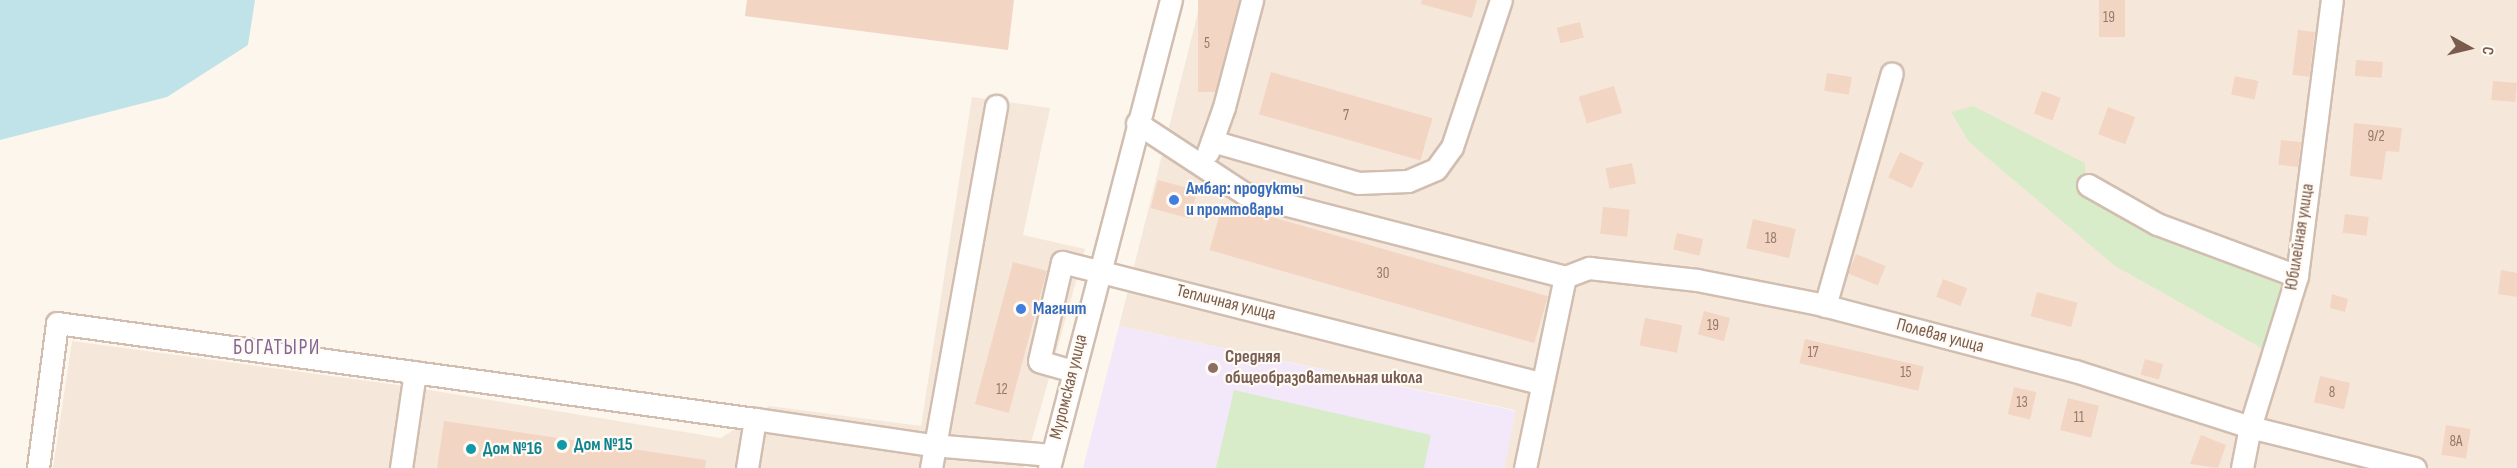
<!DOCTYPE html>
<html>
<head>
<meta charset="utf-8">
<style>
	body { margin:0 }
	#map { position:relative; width:2517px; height:468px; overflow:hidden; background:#fdf6ec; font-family:"Sofia Sans Condensed",sans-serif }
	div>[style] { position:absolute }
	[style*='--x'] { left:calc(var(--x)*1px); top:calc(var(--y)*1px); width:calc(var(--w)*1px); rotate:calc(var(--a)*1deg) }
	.residential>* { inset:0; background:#f5e8da }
	.education>* { inset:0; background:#f3e8fa }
	.green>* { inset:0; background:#d8ecc9 }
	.water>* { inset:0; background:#bfe3e8 }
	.building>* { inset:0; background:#f3d5c3; transform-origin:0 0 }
	.roads { filter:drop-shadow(2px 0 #d1beb0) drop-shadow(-2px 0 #d1beb0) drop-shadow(0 2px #d1beb0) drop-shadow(0 -2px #d1beb0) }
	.minor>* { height:21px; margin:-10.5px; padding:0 10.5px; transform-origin:10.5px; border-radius:10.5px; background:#fff }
	.dots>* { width:16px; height:16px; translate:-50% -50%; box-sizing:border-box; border:3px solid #fffaf3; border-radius:50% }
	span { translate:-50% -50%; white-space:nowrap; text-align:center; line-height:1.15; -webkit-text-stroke:4.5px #fffaf3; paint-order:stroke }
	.number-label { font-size:15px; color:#987a6a }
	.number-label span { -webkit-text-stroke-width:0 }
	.shop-label { font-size:18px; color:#366cbe; font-weight:700 }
	.left { translate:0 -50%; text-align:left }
	.street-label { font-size:18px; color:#7a5c4d }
	.education-label { font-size:18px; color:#785e54; font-weight:700 }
	.culture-label { font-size:18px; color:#0d838f; font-weight:700 }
	.quarter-label { font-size:21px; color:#846695; letter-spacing:1.5px }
	.north { position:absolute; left:2439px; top:18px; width:60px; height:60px; -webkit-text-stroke:4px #fffaf3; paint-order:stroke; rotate:98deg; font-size:16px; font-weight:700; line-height:24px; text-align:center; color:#7a5c4d }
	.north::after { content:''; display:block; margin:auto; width:21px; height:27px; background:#7a5c4d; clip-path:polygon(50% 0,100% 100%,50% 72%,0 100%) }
</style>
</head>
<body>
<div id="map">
	<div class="residential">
		<div style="clip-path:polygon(1201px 0,2517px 0,2517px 468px,1504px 468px,1515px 410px,1119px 326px)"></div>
		<div style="clip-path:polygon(972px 97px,1050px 108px,1023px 235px,1085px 249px,1024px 468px,53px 468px,72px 341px,405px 386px,721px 438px,769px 406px,921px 426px)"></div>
	</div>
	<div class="education">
		<div style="clip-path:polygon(1119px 326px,1516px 411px,1504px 468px,1083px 468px)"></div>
	</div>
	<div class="green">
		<div style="clip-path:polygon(1973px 106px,2085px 163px,2086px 191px,2287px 278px,2263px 349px,2115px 266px,1969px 142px,1951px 112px)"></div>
		<div style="clip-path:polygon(1234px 390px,1431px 435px,1424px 468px,1216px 468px)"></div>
	</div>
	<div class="water">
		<div style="clip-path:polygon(0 0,255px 0,248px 45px,167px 97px,0 140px)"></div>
	</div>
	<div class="building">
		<div style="clip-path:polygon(747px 0,1014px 0,1008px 50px,745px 16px)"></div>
		<div style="left:1198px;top:0;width:41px;height:92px"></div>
		<div style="clip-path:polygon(1422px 0,1477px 0,1472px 18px,1421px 4px)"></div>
		<div style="left:2099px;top:0;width:26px;height:37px"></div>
		<div style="left:1580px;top:22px;width:16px;height:24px;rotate:76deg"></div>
		<div style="left:2298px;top:30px;width:17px;height:45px;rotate:7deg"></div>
		<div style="left:2356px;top:60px;width:27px;height:16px;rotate:4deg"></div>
		<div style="left:1271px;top:72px;width:168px;height:44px;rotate:16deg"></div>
		<div style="left:1827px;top:73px;width:25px;height:18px;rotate:9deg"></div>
		<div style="left:2235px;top:76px;width:24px;height:19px;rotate:12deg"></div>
		<div style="left:2493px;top:81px;width:24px;height:19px;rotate:5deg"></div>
		<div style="left:1614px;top:86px;width:28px;height:37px;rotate:73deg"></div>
		<div style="left:2042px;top:91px;width:20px;height:24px;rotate:20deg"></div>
		<div style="left:2108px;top:107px;width:29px;height:29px;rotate:20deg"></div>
		<div style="clip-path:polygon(2354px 123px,2402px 128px,2399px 152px,2386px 151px,2382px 180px,2350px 176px)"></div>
		<div style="left:2281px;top:140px;width:20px;height:25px;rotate:6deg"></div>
		<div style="left:1900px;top:152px;width:26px;height:28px;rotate:25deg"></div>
		<div style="left:1632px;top:163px;width:21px;height:27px;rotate:79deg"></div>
		<div style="left:1158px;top:180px;width:41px;height:29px;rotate:15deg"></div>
		<div style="left:1223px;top:203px;width:338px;height:49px;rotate:16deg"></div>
		<div style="left:1603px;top:207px;width:27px;height:27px;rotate:6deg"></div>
		<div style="left:2345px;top:214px;width:24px;height:19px;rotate:7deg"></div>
		<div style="left:1753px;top:219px;width:44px;height:30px;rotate:13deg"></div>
		<div style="left:1677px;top:233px;width:27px;height:17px;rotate:13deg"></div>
		<div style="left:1856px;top:254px;width:32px;height:21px;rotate:22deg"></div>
		<div style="left:1013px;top:262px;width:35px;height:147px;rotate:15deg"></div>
		<div style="clip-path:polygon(2501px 270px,2517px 273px,2517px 297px,2498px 294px)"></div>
		<div style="left:1943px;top:279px;width:26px;height:19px;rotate:21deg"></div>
		<div style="left:2037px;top:292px;width:42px;height:25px;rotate:15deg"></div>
		<div style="clip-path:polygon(2332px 294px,2348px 299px,2345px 312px,2330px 308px)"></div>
		<div style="left:1704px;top:311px;width:27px;height:24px;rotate:15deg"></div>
		<div style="left:1645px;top:318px;width:38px;height:28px;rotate:11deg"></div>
		<div style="left:1805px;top:339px;width:122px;height:25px;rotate:13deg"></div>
		<div style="left:2145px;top:359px;width:19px;height:16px;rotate:16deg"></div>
		<div style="left:2320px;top:376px;width:31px;height:27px;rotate:13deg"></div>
		<div style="left:2014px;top:387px;width:23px;height:28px;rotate:13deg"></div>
		<div style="left:2068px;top:398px;width:32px;height:33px;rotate:14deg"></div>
		<div style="clip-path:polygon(444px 421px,706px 460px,705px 468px,437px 468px)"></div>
		<div style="left:2446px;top:425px;width:25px;height:30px;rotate:9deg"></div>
		<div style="clip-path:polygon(2201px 435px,2226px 445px,2218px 468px,2190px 464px)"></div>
	</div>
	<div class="roads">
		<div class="minor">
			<div style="--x:1137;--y:123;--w:129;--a:33.3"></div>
			<div style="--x:1245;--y:194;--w:331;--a:14.5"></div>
			<div style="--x:1212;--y:141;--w:152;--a:16"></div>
			<div style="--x:1358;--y:183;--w:50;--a:-2.3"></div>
			<div style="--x:1408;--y:181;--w:30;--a:-23"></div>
			<div style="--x:1436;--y:169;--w:27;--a:-54"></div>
			<div style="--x:1452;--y:147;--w:155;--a:-71.6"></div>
			<div style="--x:1208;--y:152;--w:48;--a:-70.4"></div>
			<div style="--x:1224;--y:107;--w:111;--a:-75.3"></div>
			<div style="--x:2088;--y:185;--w:79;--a:29.5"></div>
			<div style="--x:2157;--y:224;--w:149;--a:20.4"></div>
			<div style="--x:1565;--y:277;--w:26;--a:-21"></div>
			<div style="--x:1589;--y:268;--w:109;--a:6.3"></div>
			<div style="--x:1697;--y:280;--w:124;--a:11.1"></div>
			<div style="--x:1819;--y:304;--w:265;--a:14.7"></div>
			<div style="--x:2075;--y:371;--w:184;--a:17.7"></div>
			<div style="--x:2250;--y:427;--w:170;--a:14"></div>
			<div style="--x:1825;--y:306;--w:242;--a:-74"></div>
			<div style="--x:1073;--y:371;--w:35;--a:-164"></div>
			<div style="--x:1039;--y:361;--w:102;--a:-76.9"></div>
			<div style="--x:1062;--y:262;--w:494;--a:14.2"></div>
			<div style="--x:38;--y:468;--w:146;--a:-82.5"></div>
			<div style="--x:57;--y:323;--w:705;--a:7.83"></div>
			<div style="--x:401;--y:468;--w:97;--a:-81.7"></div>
			<div style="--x:747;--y:468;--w:50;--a:-80.7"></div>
			<div style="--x:755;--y:419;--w:179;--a:8.4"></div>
			<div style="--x:932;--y:445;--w:120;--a:4.8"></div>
			<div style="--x:931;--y:468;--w:368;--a:-79.8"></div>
			<div style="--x:1049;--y:468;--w:484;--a:-75.4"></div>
			<div style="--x:1525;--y:468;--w:195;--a:-78.2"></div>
			<div style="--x:2242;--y:468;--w:42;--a:-79"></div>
			<div style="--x:2250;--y:427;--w:158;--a:-72.7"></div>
			<div style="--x:2297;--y:276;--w:278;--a:-82.8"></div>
		</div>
	</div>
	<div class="dots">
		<div style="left:1174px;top:200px;background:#3f7fe0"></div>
		<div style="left:1021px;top:309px;background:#3f7fe0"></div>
		<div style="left:1213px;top:368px;background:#8d6e63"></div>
		<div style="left:562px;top:445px;background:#0f9aa8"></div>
		<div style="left:471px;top:449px;background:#0f9aa8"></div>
	</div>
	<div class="number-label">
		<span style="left:2109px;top:18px">19</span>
		<span style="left:1207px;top:44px">5</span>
		<span style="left:1346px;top:116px">7</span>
		<span style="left:2376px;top:137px">9/2</span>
		<span style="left:1771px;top:239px">18</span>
		<span style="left:1383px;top:274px">30</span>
		<span style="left:1713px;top:326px">19</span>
		<span style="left:1813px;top:353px">17</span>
		<span style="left:1906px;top:373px">15</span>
		<span style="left:1002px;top:390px">12</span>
		<span style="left:2332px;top:393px">8</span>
		<span style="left:2022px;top:403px">13</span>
		<span style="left:2079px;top:418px">11</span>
		<span style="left:2456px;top:442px">8А</span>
	</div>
	<div class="shop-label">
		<span class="left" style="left:1186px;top:200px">Амбар: продукты<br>и промтовары</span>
		<span class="left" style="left:1033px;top:309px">Магнит</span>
	</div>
	<div class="street-label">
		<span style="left:2300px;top:237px;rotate:-81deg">Юбилейная улица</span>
		<span style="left:1226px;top:303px;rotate:14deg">Тепличная улица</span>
		<span style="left:1940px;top:336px;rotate:15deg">Полевая улица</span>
		<span style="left:1069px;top:387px;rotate:-76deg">Муромская улица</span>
	</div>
	<div class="education-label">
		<span class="left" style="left:1225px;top:368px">Средняя<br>общеобразовательная школа</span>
	</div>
	<div class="culture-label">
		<span class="left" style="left:574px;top:445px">Дом №15</span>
		<span class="left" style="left:483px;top:449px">Дом №16</span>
	</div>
	<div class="quarter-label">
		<span style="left:277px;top:348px">БОГАТЫРИ</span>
	</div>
	<div class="north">С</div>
</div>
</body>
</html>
